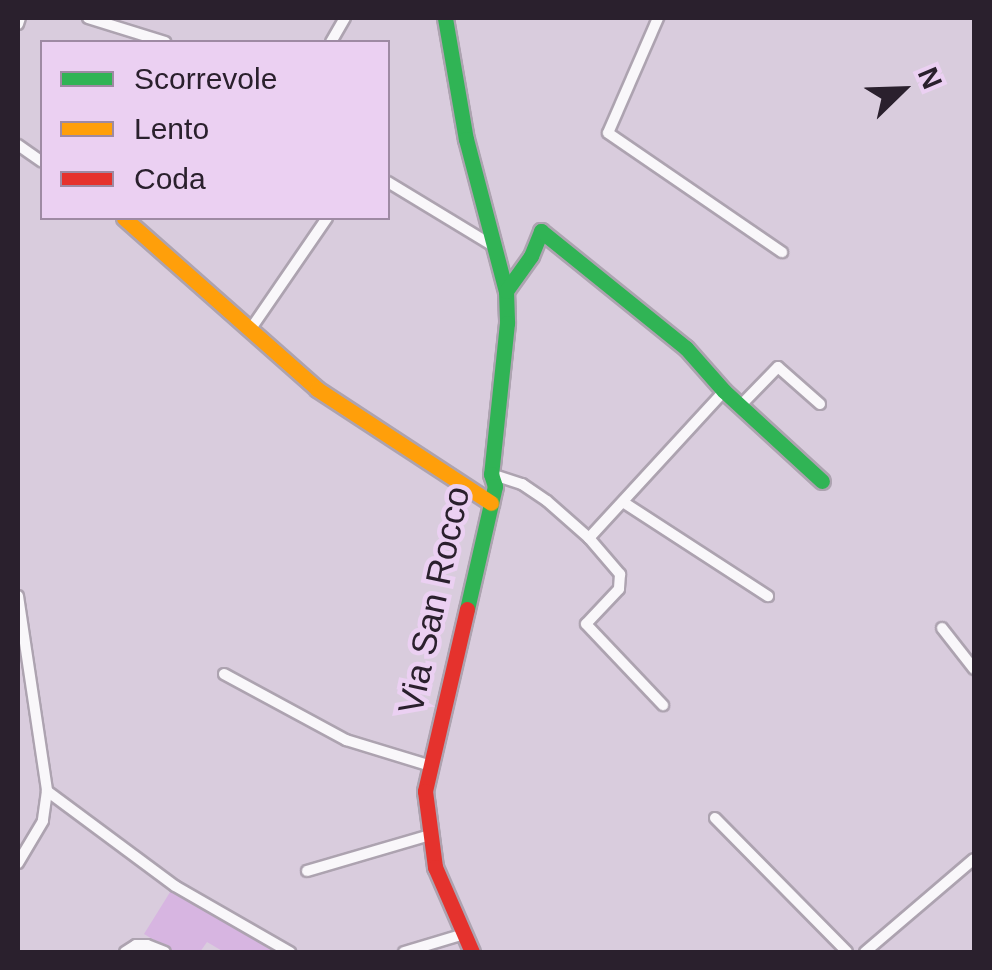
<!DOCTYPE html>
<html>
<head>
<meta charset="utf-8">
<style>
	body { margin:0 }
	#map { position:relative; width:992px; height:970px; overflow:hidden; background:#d9ccdd; font-family:Arial,sans-serif }
	div>[style] { position:absolute }
	[style*='--x'] { left:calc(var(--x)*1px); top:calc(var(--y)*1px); width:calc(var(--w)*1px); rotate:calc(var(--a)*1deg) }
	.green>* { inset:0; background:#d7b5e1 }
	.roads { filter:drop-shadow(2px 0 #ada3b0) drop-shadow(-2px 0 #ada3b0) drop-shadow(0 2px #ada3b0) drop-shadow(0 -2px #ada3b0) }
	.street>* { height:10px; margin:-5px; padding:0 5px; transform-origin:5px; border-radius:5px; background:#f9f7fa }
	.fast>* { height:15px; margin:-7.5px; padding:0 7.5px; transform-origin:7.5px; border-radius:7.5px; background:#30b455 }
	.slow>* { height:15px; margin:-7.5px; padding:0 7.5px; transform-origin:7.5px; border-radius:7.5px; background:#ff9f0a }
	.jam>* { height:15px; margin:-7.5px; padding:0 7.5px; transform-origin:7.5px; border-radius:7.5px; background:#e5322d }
	span { translate:-50% -50%; white-space:nowrap; text-align:center; line-height:1.15; -webkit-text-stroke:9px #ebd0f2; paint-order:stroke }
	.street-label { font-size:35px; color:#2a202d }
	.frame { position:absolute; inset:0; border:20px solid #2a202d; pointer-events:none }
	.legend { position:absolute; left:40px; top:40px; width:350px; height:180px; box-sizing:border-box; background:#ebd0f2; border:2px solid #9e8aa3; margin:0; padding:12px 18px; list-style:none; font-size:30px; color:#2a202d }
	.legend li { display:flex; align-items:center; gap:20px; height:50px }
	.legend b { width:50px; border:2px solid #9e8aa3 }
	.north { position:absolute; left:852px; top:40px; width:100px; height:100px; -webkit-text-stroke:8px #ebd0f2; paint-order:stroke; rotate:67deg; font-size:28px; font-weight:700; line-height:40px; text-align:center; color:#2a202d }
	.north::after { content:''; display:block; margin:auto; width:35px; height:45px; background:#2a202d; clip-path:polygon(50% 0,100% 100%,50% 72%,0 100%) }
</style>
</head>
<body>
<div id="map">
	<div class="green">
		<div style="clip-path:polygon(172px 889px,270px 949px,268px 952px,224px 952px,207px 942px,200px 952px,174px 952px,144px 934px)"></div>
	</div>
	<div class="roads">
		<div class="street">
			<div style="--x:88;--y:18;--w:81;--a:17.3"></div>
			<div style="--x:658;--y:18;--w:125;--a:113.5"></div>
			<div style="--x:608;--y:133;--w:211;--a:34.4"></div>
			<div style="--x:18;--y:24;--w:6;--a:-72"></div>
			<div style="--x:331;--y:42;--w:28;--a:-60"></div>
			<div style="--x:18;--y:145;--w:29;--a:35"></div>
			<div style="--x:388;--y:182;--w:125;--a:31.3"></div>
			<div style="--x:250;--y:330;--w:136;--a:-55.5"></div>
			<div style="--x:741;--y:405;--w:53;--a:-45.8"></div>
			<div style="--x:778;--y:367;--w:56;--a:41.4"></div>
			<div style="--x:491;--y:474;--w:33;--a:18"></div>
			<div style="--x:522;--y:484;--w:30;--a:34"></div>
			<div style="--x:547;--y:501;--w:56;--a:41.4"></div>
			<div style="--x:589;--y:538;--w:48;--a:49.3"></div>
			<div style="--x:620;--y:574;--w:15;--a:94"></div>
			<div style="--x:619;--y:589;--w:48;--a:133.3"></div>
			<div style="--x:586;--y:624;--w:112;--a:46.5"></div>
			<div style="--x:623;--y:502;--w:173;--a:33"></div>
			<div style="--x:589;--y:538;--w:200;--a:-47.4"></div>
			<div style="--x:18;--y:596;--w:197;--a:81.5"></div>
			<div style="--x:47;--y:791;--w:30;--a:98"></div>
			<div style="--x:43;--y:821;--w:49;--a:120.8"></div>
			<div style="--x:942;--y:628;--w:52;--a:52"></div>
			<div style="--x:224;--y:674;--w:139;--a:28.4"></div>
			<div style="--x:346;--y:740;--w:86;--a:17"></div>
			<div style="--x:47;--y:791;--w:159;--a:36.6"></div>
			<div style="--x:175;--y:886;--w:133;--a:29.9"></div>
			<div style="--x:715;--y:818;--w:188;--a:45.4"></div>
			<div style="--x:307;--y:871;--w:125;--a:-16.3"></div>
			<div style="--x:125;--y:952;--w:13;--a:-32"></div>
			<div style="--x:136;--y:945;--w:11;--a:0"></div>
			<div style="--x:147;--y:945;--w:19;--a:21"></div>
			<div style="--x:404;--y:952;--w:63;--a:-16.7"></div>
			<div style="--x:865;--y:952;--w:143;--a:-40.5"></div>
		</div>
		<div class="fast">
			<div style="--x:445;--y:18;--w:123;--a:80.2"></div>
			<div style="--x:466;--y:139;--w:157;--a:75.3"></div>
			<div style="--x:506;--y:291;--w:32;--a:88"></div>
			<div style="--x:507;--y:323;--w:152;--a:96"></div>
			<div style="--x:491;--y:474;--w:13;--a:72"></div>
			<div style="--x:495;--y:486;--w:126;--a:102.8"></div>
			<div style="--x:506;--y:291;--w:43;--a:-54.5"></div>
			<div style="--x:531;--y:256;--w:27;--a:-68"></div>
			<div style="--x:541;--y:231;--w:186;--a:38.9"></div>
			<div style="--x:686;--y:348;--w:57;--a:48.5"></div>
			<div style="--x:724;--y:391;--w:133;--a:42.6"></div>
		</div>
		<div class="slow">
			<div style="--x:124;--y:218;--w:258;--a:41.5"></div>
			<div style="--x:317;--y:389;--w:208;--a:33.2"></div>
		</div>
		<div class="jam">
			<div style="--x:467;--y:609;--w:187;--a:103"></div>
			<div style="--x:425;--y:791;--w:77;--a:82.5"></div>
			<div style="--x:435;--y:867;--w:93;--a:66.5"></div>
		</div>
	</div>
	<div class="street-label">
		<span style="left:434px;top:600px;rotate:-78deg">Via San Rocco</span>
	</div>
	<div class="frame"></div>
	<ul class="legend">
	<li><b style="height:12px;background:#30b455"></b>Scorrevole</li>
	<li><b style="height:12px;background:#ff9f0a"></b>Lento</li>
	<li><b style="height:12px;background:#e5322d"></b>Coda</li>
	</ul>
	<div class="north">N</div>
</div>
</body>
</html>
